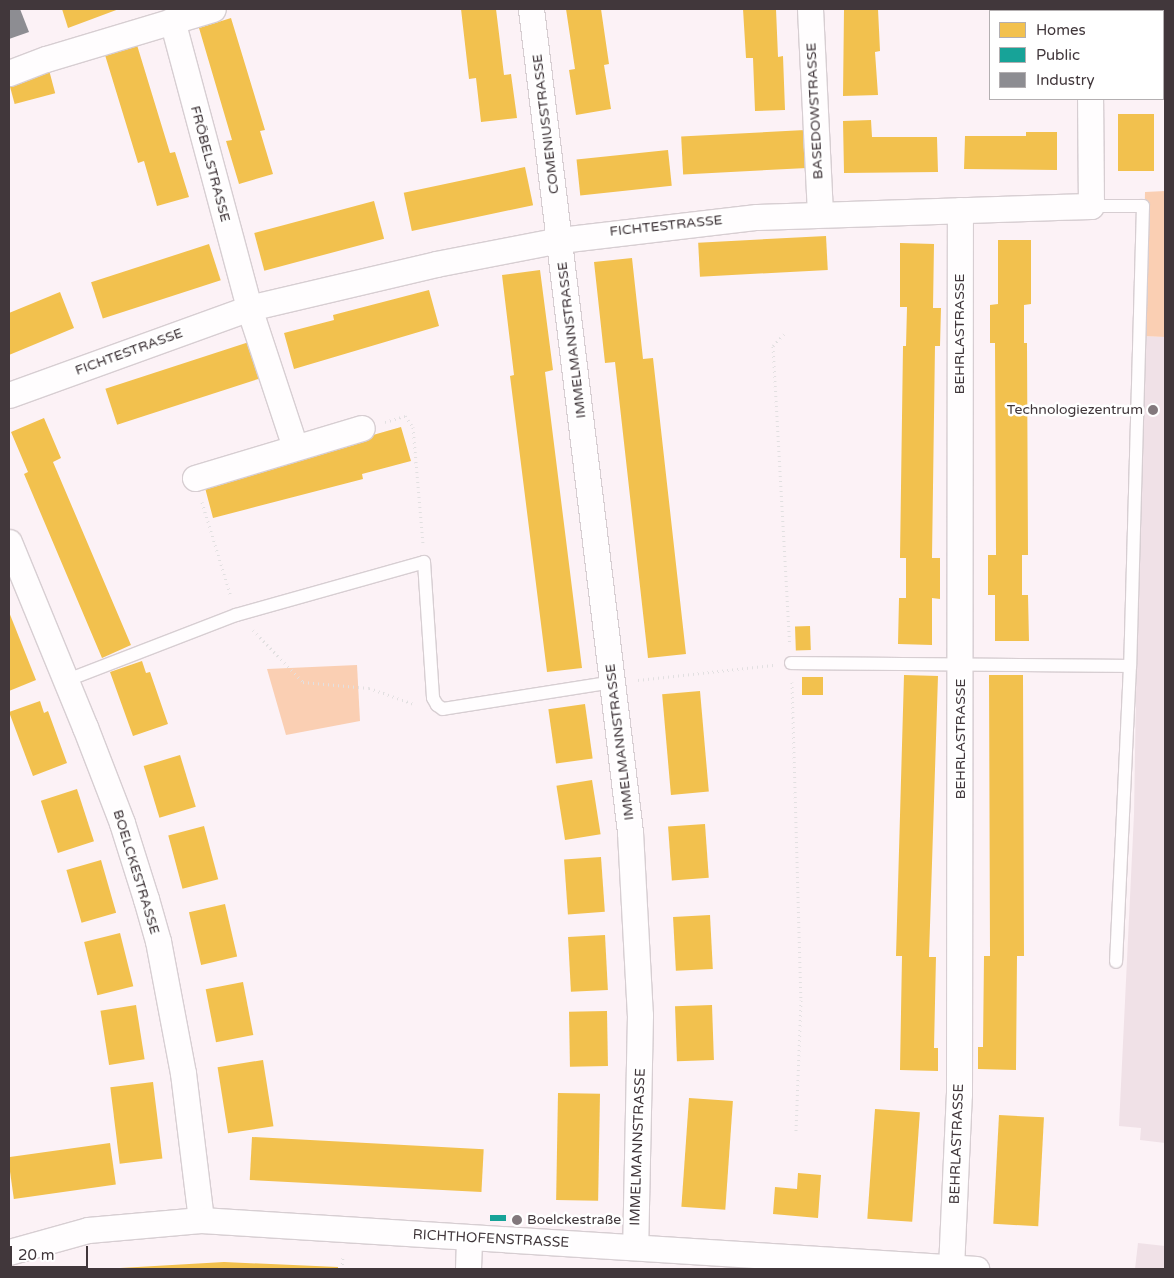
<!DOCTYPE html>
<html>
<head>
<meta charset="utf-8">
<style>
	body { margin:0 }
	#map { position:relative; width:1174px; height:1278px; overflow:hidden; background:#fcf2f6; font-family:"Varela Round",sans-serif }
	div>[style] { position:absolute }
	[style*='--x'] { left:calc(var(--x)*1px); top:calc(var(--y)*1px); width:calc(var(--w)*1px); rotate:calc(var(--a)*1deg) }
	.built>* { inset:0; background:#f0e1e7 }
	.green>* { inset:0; background:#facfb3 }
	.homes>* { inset:0; background:#f2c14e; transform-origin:0 0 }
	.public>* { inset:0; background:#17a398; transform-origin:0 0 }
	.industry>* { inset:0; background:#8d8d92 }
	.path>* { height:3px; margin-top:-1.5px; transform-origin:0; background:repeating-linear-gradient(90deg,#e2e0e1 0 1px,transparent 0 5px) }
	.roads { filter:drop-shadow(1px 0 #d7ced2) drop-shadow(-1px 0 #d7ced2) drop-shadow(0 1px #d7ced2) drop-shadow(0 -1px #d7ced2) }
	.service>* { height:12px; margin:-6px; padding:0 6px; transform-origin:6px; border-radius:6px; background:#fffdfe }
	.minor>* { height:25px; margin:-12.5px; padding:0 12.5px; transform-origin:12.5px; border-radius:12.5px; background:#fffdfe }
	.dots>* { width:14px; height:14px; translate:-50% -50%; box-sizing:border-box; border:2px solid #fff; border-radius:50% }
	span { translate:-50% -50%; white-space:nowrap; text-align:center; line-height:1.15; -webkit-text-stroke:5px #fff; paint-order:stroke }
	.street-label { font-size:14px; color:#41373b }
	.poi-label { font-size:14px; color:#41373b }
	.right { translate:-100% -50%; text-align:right }
	.left { translate:0 -50%; text-align:left }
	.frame { position:absolute; inset:0; border:10px solid #41373b; pointer-events:none }
	.legend { position:absolute; left:989px; top:10px; width:175px; height:90px; box-sizing:border-box; background:#fff; border:1px solid #b3afb1; margin:0; padding:6px 9px; list-style:none; font-size:15px; color:#41373b }
	.legend li { display:flex; align-items:center; gap:10px; height:25px }
	.legend b { width:25px; border:1px solid #b3afb1 }
	.scale { position:absolute; left:10px; top:1246px; width:78px; height:22px; box-sizing:border-box; border:2px solid #41373b; border-top:0; padding-left:6px; font-size:15px; line-height:18px; white-space:nowrap; color:#41373b; -webkit-text-stroke:4px #fff; paint-order:stroke }
</style>
</head>
<body>
<div id="map">
	<div class="built">
		<div style="clip-path:polygon(1142px 336px,1165px 337px,1165px 1143px,1140px 1140px,1141px 1128px,1119px 1126px,1134px 814px)"></div>
		<div style="clip-path:polygon(1138px 1243px,1165px 1246px,1165px 1269px,1135px 1269px)"></div>
	</div>
	<div class="green">
		<div style="clip-path:polygon(1165px 191px,1165px 337px,1142px 336px,1145px 192px)"></div>
		<div style="clip-path:polygon(357px 665px,360px 721px,286px 735px,267px 669px)"></div>
	</div>
	<div class="homes">
		<div style="clip-path:polygon(62px 9px,119px 9px,68px 28px)"></div>
		<div style="clip-path:polygon(461px 9px,496px 9px,504px 75px,511px 74px,517px 118px,481px 122px,476px 78px,469px 79px)"></div>
		<div style="clip-path:polygon(566px 9px,601px 9px,609px 64px,604px 65px,611px 109px,576px 115px,569px 70px,575px 69px)"></div>
		<div style="clip-path:polygon(743px 9px,776px 9px,778px 57px,783px 56px,785px 110px,755px 111px,753px 58px,746px 58px)"></div>
		<div style="clip-path:polygon(844px 9px,878px 9px,880px 51px,875px 52px,878px 95px,843px 96px)"></div>
		<div style="left:1007px;top:9px;width:47px;height:2px"></div>
		<div style="left:1122px;top:9px;width:34px;height:2px"></div>
		<div style="clip-path:polygon(231px 18px,265px 130px,260px 131px,273px 174px,239px 184px,226px 141px,232px 140px,199px 28px)"></div>
		<div style="clip-path:polygon(137px 45px,170px 153px,175px 152px,189px 197px,157px 206px,144px 161px,138px 163px,105px 55px)"></div>
		<div style="left:49px;top:70px;width:24px;height:42px;rotate:75deg"></div>
		<div style="left:1118px;top:114px;width:36px;height:57px"></div>
		<div style="clip-path:polygon(871px 120px,872px 137px,937px 137px,938px 172px,844px 173px,843px 121px)"></div>
		<div style="left:805px;top:130px;width:38px;height:124px;rotate:87deg"></div>
		<div style="clip-path:polygon(1026px 132px,1057px 132px,1057px 170px,964px 169px,965px 136px,1026px 136px)"></div>
		<div style="left:668px;top:150px;width:36px;height:92px;rotate:84deg"></div>
		<div style="left:525px;top:167px;width:39px;height:124px;rotate:78deg"></div>
		<div style="left:374px;top:201px;width:39px;height:124px;rotate:75deg"></div>
		<div style="left:826px;top:236px;width:34px;height:128px;rotate:87deg"></div>
		<div style="clip-path:polygon(998px 240px,1031px 240px,1031px 304px,1024px 305px,1024px 343px,1027px 343px,1028px 555px,1022px 555px,1022px 595px,1028px 595px,1029px 641px,995px 641px,995px 595px,988px 595px,988px 555px,996px 555px,995px 343px,990px 343px,990px 305px,998px 304px)"></div>
		<div style="clip-path:polygon(900px 243px,934px 244px,933px 308px,941px 308px,940px 346px,935px 346px,932px 558px,940px 558px,940px 599px,932px 598px,932px 645px,898px 644px,899px 598px,906px 598px,906px 558px,900px 558px,903px 346px,906px 346px,907px 307px,900px 307px)"></div>
		<div style="left:209px;top:244px;width:38px;height:124px;rotate:72deg"></div>
		<div style="clip-path:polygon(632px 258px,643px 359px,653px 358px,686px 654px,648px 658px,615px 362px,605px 363px,594px 262px)"></div>
		<div style="clip-path:polygon(540px 270px,553px 370px,545px 372px,582px 668px,547px 672px,510px 376px,514px 375px,502px 275px)"></div>
		<div style="clip-path:polygon(429px 290px,439px 326px,294px 369px,284px 333px,334px 320px,333px 315px)"></div>
		<div style="clip-path:polygon(60px 292px,74px 328px,9px 355px,9px 313px)"></div>
		<div style="left:249px;top:342px;width:38px;height:151px;rotate:72deg"></div>
		<div style="clip-path:polygon(44px 418px,61px 458px,53px 462px,131px 645px,102px 658px,24px 474px,28px 472px,11px 432px)"></div>
		<div style="clip-path:polygon(401px 427px,411px 461px,362px 474px,363px 479px,213px 518px,204px 484px,252px 474px,354px 445px,352px 441px)"></div>
		<div style="clip-path:polygon(9px 612px,36px 680px,9px 691px)"></div>
		<div style="left:810px;top:626px;width:24px;height:15px;rotate:88deg"></div>
		<div style="clip-path:polygon(142px 661px,146px 673px,150px 672px,168px 724px,133px 736px,110px 672px)"></div>
		<div style="clip-path:polygon(904px 675px,938px 676px,929px 957px,936px 957px,934px 1048px,938px 1048px,938px 1071px,900px 1070px,902px 956px,896px 956px)"></div>
		<div style="clip-path:polygon(989px 675px,1023px 675px,1024px 956px,1017px 956px,1016px 1070px,978px 1069px,978px 1047px,983px 1047px,984px 956px,990px 956px)"></div>
		<div style="left:802px;top:677px;width:21px;height:18px"></div>
		<div style="left:700px;top:691px;width:101px;height:38px;rotate:85deg"></div>
		<div style="clip-path:polygon(40px 701px,44px 713px,48px 711px,67px 763px,33px 776px,9px 712px)"></div>
		<div style="left:585px;top:704px;width:55px;height:37px;rotate:82deg"></div>
		<div style="left:180px;top:755px;width:54px;height:38px;rotate:73deg"></div>
		<div style="left:592px;top:780px;width:55px;height:36px;rotate:81deg"></div>
		<div style="left:77px;top:789px;width:55px;height:38px;rotate:72deg"></div>
		<div style="left:705px;top:824px;width:54px;height:37px;rotate:86deg"></div>
		<div style="left:204px;top:826px;width:55px;height:37px;rotate:75deg"></div>
		<div style="left:601px;top:857px;width:55px;height:37px;rotate:86deg"></div>
		<div style="left:101px;top:860px;width:55px;height:36px;rotate:74deg"></div>
		<div style="left:225px;top:904px;width:54px;height:37px;rotate:77deg"></div>
		<div style="left:710px;top:915px;width:54px;height:37px;rotate:87deg"></div>
		<div style="left:120px;top:933px;width:55px;height:37px;rotate:76deg"></div>
		<div style="left:605px;top:935px;width:55px;height:37px;rotate:87deg"></div>
		<div style="left:243px;top:982px;width:54px;height:38px;rotate:79deg"></div>
		<div style="left:136px;top:1005px;width:55px;height:36px;rotate:81deg"></div>
		<div style="left:712px;top:1005px;width:55px;height:37px;rotate:88deg"></div>
		<div style="left:607px;top:1011px;width:55px;height:38px;rotate:89deg"></div>
		<div style="left:263px;top:1060px;width:67px;height:46px;rotate:81deg"></div>
		<div style="left:153px;top:1082px;width:77px;height:43px;rotate:83deg"></div>
		<div style="left:558px;top:1093px;width:42px;height:107px;rotate:1deg"></div>
		<div style="left:689px;top:1098px;width:44px;height:109px;rotate:4deg"></div>
		<div style="left:875px;top:1109px;width:45px;height:110px;rotate:4deg"></div>
		<div style="left:999px;top:1115px;width:45px;height:109px;rotate:3deg"></div>
		<div style="left:252px;top:1137px;width:232px;height:43px;rotate:3deg"></div>
		<div style="left:110px;top:1143px;width:42px;height:103px;rotate:82deg"></div>
		<div style="clip-path:polygon(798px 1173px,821px 1175px,818px 1218px,773px 1214px,775px 1187px,797px 1189px)"></div>
		<div style="clip-path:polygon(224px 1262px,338px 1267px,338px 1269px,120px 1268px)"></div>
	</div>
	<div class="public">
		<div style="left:490px;top:1215px;width:16px;height:6px"></div>
	</div>
	<div class="industry">
		<div style="clip-path:polygon(9px 9px,20px 9px,29px 32px,9px 39px)"></div>
	</div>
	<div class="path">
		<div style="--x:784;--y:334;--w:16;--a:133"></div>
		<div style="--x:773;--y:346;--w:300;--a:86.8"></div>
		<div style="--x:385;--y:422;--w:21;--a:-17"></div>
		<div style="--x:405;--y:416;--w:14;--a:54"></div>
		<div style="--x:413;--y:427;--w:116;--a:85.1"></div>
		<div style="--x:202;--y:502;--w:99;--a:73"></div>
		<div style="--x:253;--y:630;--w:72;--a:46.1"></div>
		<div style="--x:303;--y:682;--w:66;--a:5.2"></div>
		<div style="--x:369;--y:688;--w:48;--a:19.6"></div>
		<div style="--x:638;--y:680;--w:136;--a:-6.3"></div>
		<div style="--x:792;--y:682;--w:318;--a:88.4"></div>
		<div style="--x:801;--y:1000;--w:133;--a:92.2"></div>
		<div style="--x:342;--y:1269;--w:14;--a:-86"></div>
	</div>
	<div class="roads">
		<div class="service">
			<div style="--x:1091;--y:206;--w:52;--a:0"></div>
			<div style="--x:1143;--y:206;--w:460;--a:91.6"></div>
			<div style="--x:1130;--y:666;--w:296;--a:92.7"></div>
			<div style="--x:791;--y:663;--w:339;--a:0.5"></div>
			<div style="--x:65;--y:681;--w:183;--a:-21.1"></div>
			<div style="--x:236;--y:615;--w:195;--a:-15.7"></div>
			<div style="--x:424;--y:562;--w:136;--a:86.2"></div>
			<div style="--x:433;--y:698;--w:8;--a:60"></div>
			<div style="--x:437;--y:705;--w:7;--a:34"></div>
			<div style="--x:443;--y:709;--w:172;--a:-9"></div>
		</div>
		<div class="minor">
			<div style="--x:531;--y:9;--w:829;--a:83.14"></div>
			<div style="--x:630;--y:832;--w:183;--a:86.9"></div>
			<div style="--x:640;--y:1015;--w:232;--a:91.2"></div>
			<div style="--x:810;--y:9;--w:205;--a:87.2"></div>
			<div style="--x:1089;--y:9;--w:2;--a:90"></div>
			<div style="--x:172;--y:20;--w:298;--a:75"></div>
			<div style="--x:249;--y:308;--w:146;--a:71.7"></div>
			<div style="--x:9;--y:73;--w:40;--a:-21"></div>
			<div style="--x:46;--y:59;--w:174;--a:-16.7"></div>
			<div style="--x:9;--y:395;--w:255;--a:-19.9"></div>
			<div style="--x:249;--y:308;--w:192;--a:-13.2"></div>
			<div style="--x:436;--y:264;--w:126;--a:-11"></div>
			<div style="--x:560;--y:240;--w:198;--a:-6.7"></div>
			<div style="--x:757;--y:217;--w:334;--a:-1.9"></div>
			<div style="--x:1091;--y:206;--w:107;--a:-90.5"></div>
			<div style="--x:195;--y:478;--w:174;--a:-16.7"></div>
			<div style="--x:9;--y:542;--w:200;--a:67.7"></div>
			<div style="--x:85;--y:727;--w:103;--a:68.9"></div>
			<div style="--x:122;--y:823;--w:80;--a:72.5"></div>
			<div style="--x:146;--y:899;--w:44;--a:74.1"></div>
			<div style="--x:158;--y:941;--w:134;--a:79.3"></div>
			<div style="--x:183;--y:1073;--w:148;--a:83"></div>
			<div style="--x:9;--y:1252;--w:82;--a:-15.6"></div>
			<div style="--x:88;--y:1230;--w:113;--a:-5.1"></div>
			<div style="--x:201;--y:1220;--w:777;--a:3.62"></div>
			<div style="--x:951;--y:1268;--w:174;--a:-87.4"></div>
			<div style="--x:959;--y:1094;--w:884;--a:-89.94"></div>
			<div style="--x:468;--y:1269;--w:31;--a:-88"></div>
		</div>
	</div>
	<div class="dots">
		<div style="left:1153px;top:410px;background:#82787c"></div>
		<div style="left:517px;top:1220px;background:#82787c"></div>
	</div>
	<div class="street-label">
		<span style="left:815px;top:111px;rotate:-93deg">BASEDOWSTRASSE</span>
		<span style="left:546px;top:124px;rotate:-97deg">COMENIUSSTRASSE</span>
		<span style="left:210px;top:164px;rotate:75deg">FRÖBELSTRASSE</span>
		<span style="left:666px;top:226px;rotate:-6deg">FICHTESTRASSE</span>
		<span style="left:960px;top:334px;rotate:-90deg">BEHRLASTRASSE</span>
		<span style="left:572px;top:340px;rotate:-97deg">IMMELMANNSTRASSE</span>
		<span style="left:129px;top:352px;rotate:-20deg">FICHTESTRASSE</span>
		<span style="left:961px;top:739px;rotate:-90deg">BEHRLASTRASSE</span>
		<span style="left:620px;top:742px;rotate:-97deg">IMMELMANNSTRASSE</span>
		<span style="left:136px;top:872px;rotate:73deg">BOELCKESTRASSE</span>
		<span style="left:957px;top:1144px;rotate:-88deg">BEHRLASTRASSE</span>
		<span style="left:638px;top:1147px;rotate:-88deg">IMMELMANNSTRASSE</span>
		<span style="left:491px;top:1239px;rotate:3deg">RICHTHOFENSTRASSE</span>
	</div>
	<div class="poi-label">
		<span class="right" style="left:1143px;top:410px">Technologiezentrum</span>
		<span class="left" style="left:527px;top:1220px">Boelckestraße</span>
	</div>
	<div class="frame"></div>
	<ul class="legend">
	<li><b style="height:14px;background:#f2c14e"></b>Homes</li>
	<li><b style="height:14px;background:#17a398"></b>Public</li>
	<li><b style="height:14px;background:#8d8d92"></b>Industry</li>
	</ul>
	<div class="scale">20 m</div>
</div>
</body>
</html>
